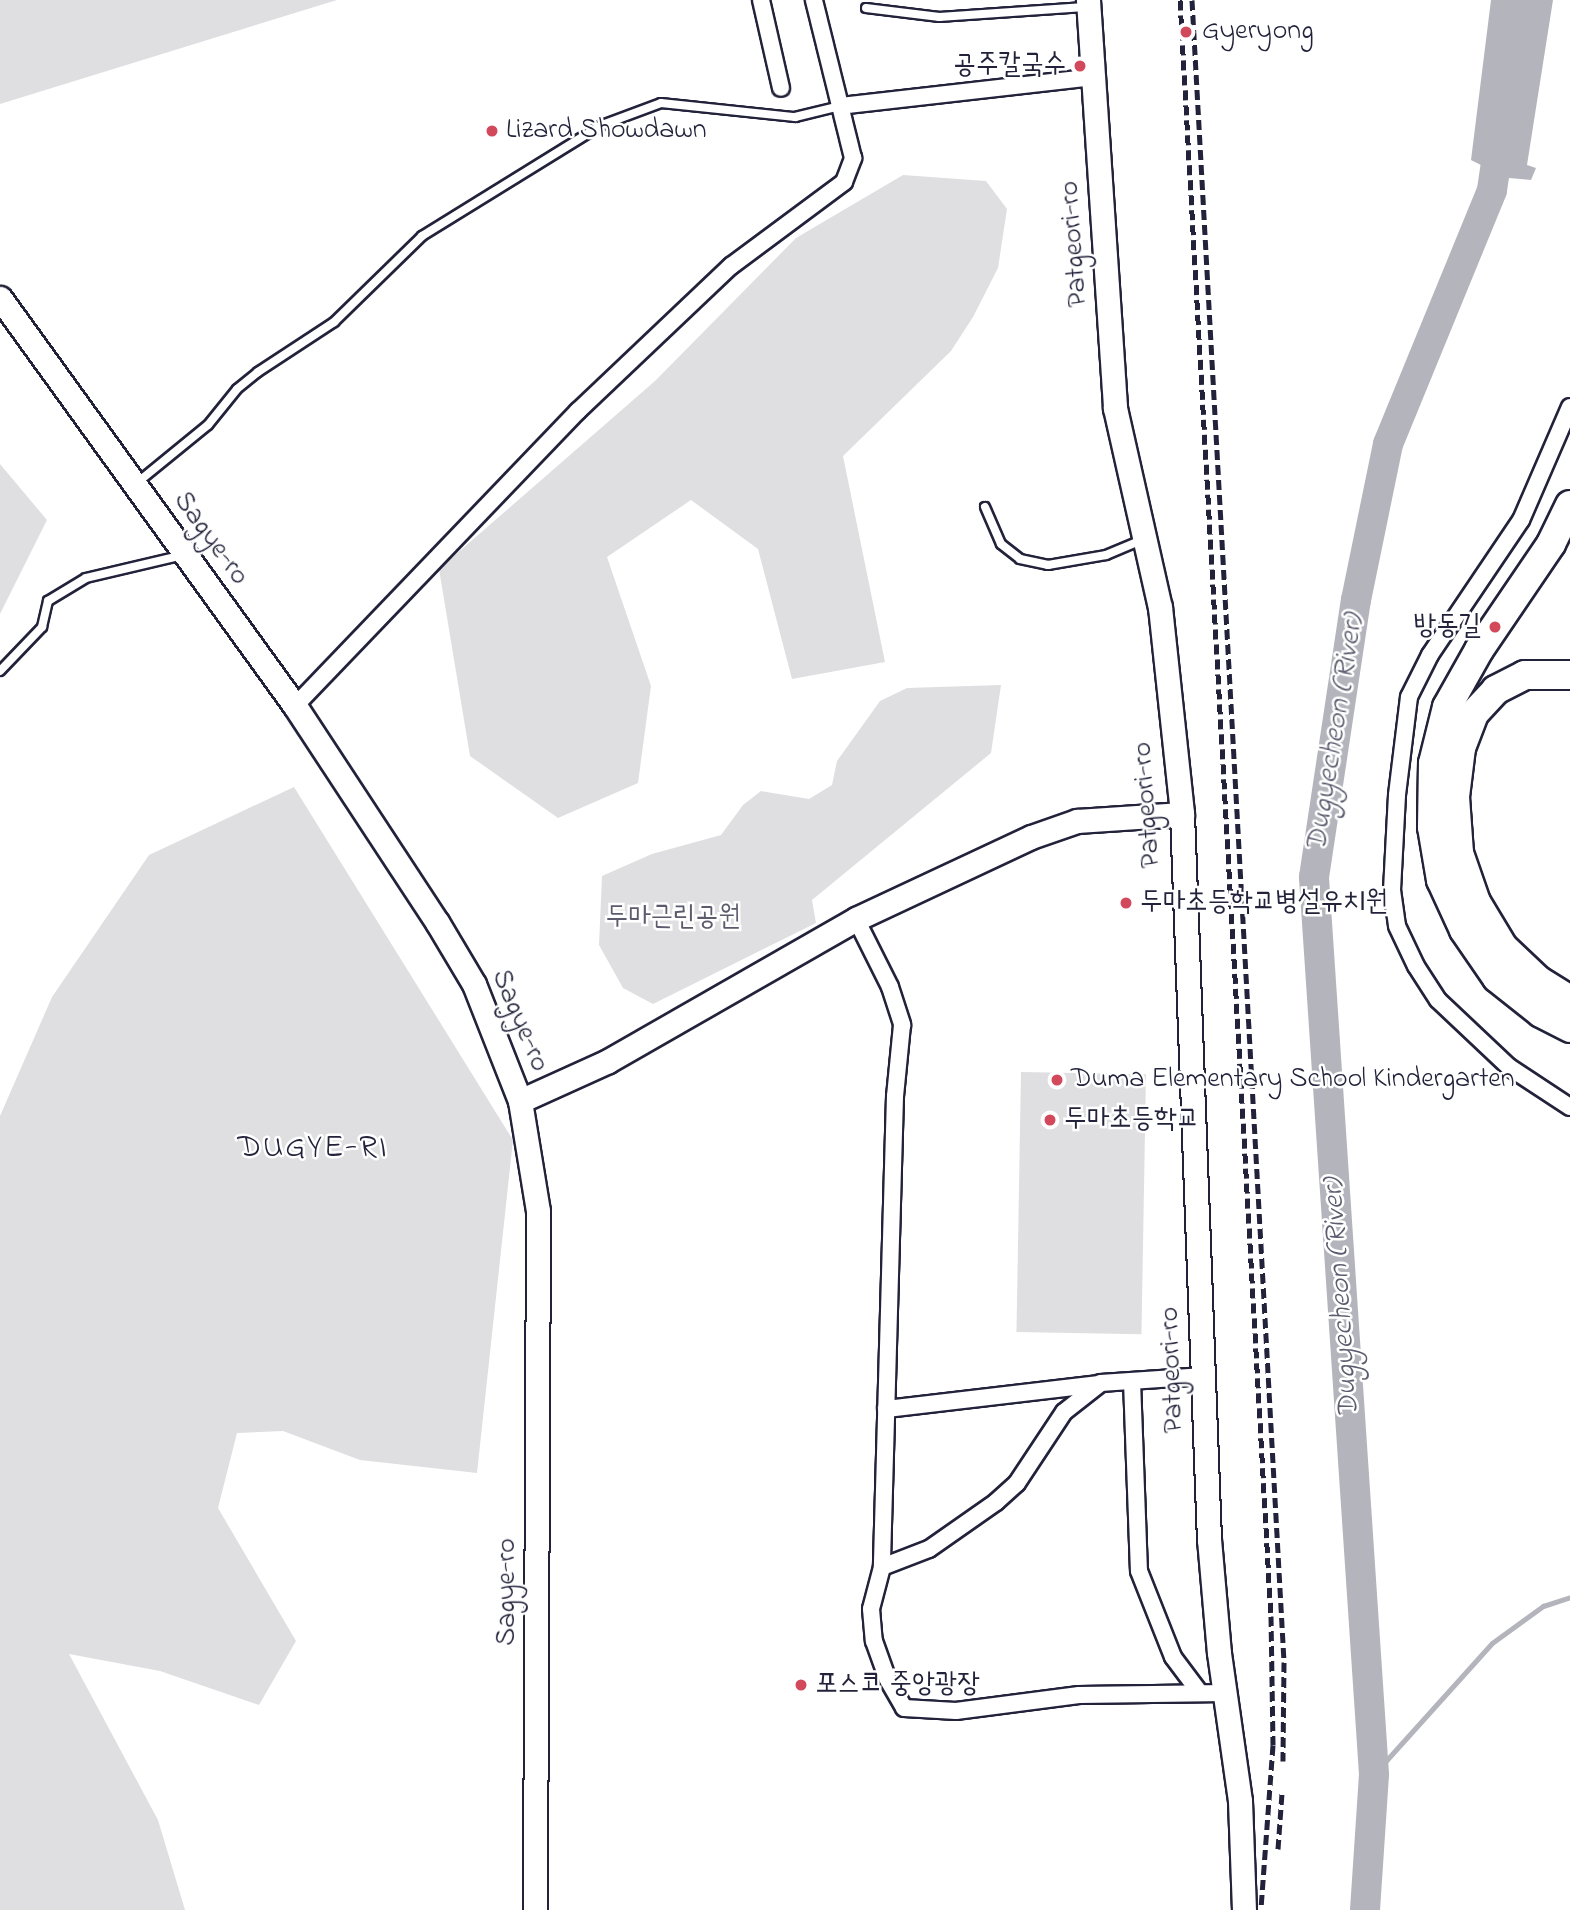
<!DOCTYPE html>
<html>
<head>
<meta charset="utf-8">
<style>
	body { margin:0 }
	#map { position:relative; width:1570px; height:1910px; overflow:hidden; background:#fff; font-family:"Indie Flower","Poor Story",sans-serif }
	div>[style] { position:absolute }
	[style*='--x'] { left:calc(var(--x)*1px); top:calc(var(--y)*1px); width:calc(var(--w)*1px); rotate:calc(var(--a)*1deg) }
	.green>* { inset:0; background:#dfdfe2; transform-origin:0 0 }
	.water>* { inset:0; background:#b4b4bc }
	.stream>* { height:5px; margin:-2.5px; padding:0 2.5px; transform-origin:2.5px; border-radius:2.5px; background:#b4b4bc }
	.river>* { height:30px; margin:-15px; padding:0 15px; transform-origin:15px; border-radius:15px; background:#b4b4bc }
	.roads { filter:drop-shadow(2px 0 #22223b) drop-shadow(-2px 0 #22223b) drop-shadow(0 2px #22223b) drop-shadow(0 -2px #22223b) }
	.lane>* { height:8px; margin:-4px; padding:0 4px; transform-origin:4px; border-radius:4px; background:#fff }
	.street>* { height:16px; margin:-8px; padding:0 8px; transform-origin:8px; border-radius:8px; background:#fff }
	.secondary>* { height:23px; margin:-11.5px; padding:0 11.5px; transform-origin:11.5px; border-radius:11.5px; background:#fff }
	.highway>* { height:28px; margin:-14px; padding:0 14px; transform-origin:14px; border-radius:14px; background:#fff }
	.rail>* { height:5px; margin-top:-2.5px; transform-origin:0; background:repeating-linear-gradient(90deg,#22223b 0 10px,transparent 0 15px) }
	.dots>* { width:19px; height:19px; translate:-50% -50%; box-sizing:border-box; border:4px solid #fff; border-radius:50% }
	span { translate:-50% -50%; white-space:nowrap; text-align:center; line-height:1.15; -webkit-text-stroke:5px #fff; paint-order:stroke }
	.poi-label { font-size:28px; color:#22223b }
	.left { translate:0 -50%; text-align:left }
	.right { translate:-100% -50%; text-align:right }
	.street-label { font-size:28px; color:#22223b }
	.park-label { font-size:28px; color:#5b5b6d }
	.water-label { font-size:30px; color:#5c5c6f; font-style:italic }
	.quarter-label { font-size:32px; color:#22223b; letter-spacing:2px }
</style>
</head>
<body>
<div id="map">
	<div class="green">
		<div style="clip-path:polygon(0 0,337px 0,0 104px)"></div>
		<div style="clip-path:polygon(903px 175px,986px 181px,1007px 209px,998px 268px,973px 317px,951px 351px,843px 456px,885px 662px,792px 679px,758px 549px,691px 500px,607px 557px,651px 686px,638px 783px,558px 818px,470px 756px,439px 569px,655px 381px,796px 238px)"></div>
		<div style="clip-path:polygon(0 464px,47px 520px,0 614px)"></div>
		<div style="clip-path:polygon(1001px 685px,991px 753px,812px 900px,816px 923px,653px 1004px,623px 988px,599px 945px,602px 876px,652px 854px,721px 835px,743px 805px,761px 791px,809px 799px,832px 785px,837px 761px,880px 701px,907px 688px)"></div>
		<div style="clip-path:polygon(294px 787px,513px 1140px,477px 1473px,360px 1460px,283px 1431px,237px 1433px,218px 1508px,296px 1641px,259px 1705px,160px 1671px,69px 1654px,158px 1820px,185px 1910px,0 1910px,0 1116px,52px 997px,149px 855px)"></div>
		<div style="left:1021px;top:1072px;width:125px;height:260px;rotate:1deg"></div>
	</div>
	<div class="water">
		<div style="clip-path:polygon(1491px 0,1553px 0,1527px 165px,1536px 168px,1531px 180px,1509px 178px,1501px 193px,1483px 188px,1485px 167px,1471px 160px)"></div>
	</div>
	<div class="stream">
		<div style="--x:1374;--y:1774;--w:176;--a:-48"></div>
		<div style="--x:1492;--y:1643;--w:63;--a:-36"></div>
		<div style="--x:1543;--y:1606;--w:28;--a:-18"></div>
	</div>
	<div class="river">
		<div style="--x:1365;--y:1910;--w:136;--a:-86.2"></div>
		<div style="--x:1374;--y:1774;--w:899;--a:-93.83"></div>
		<div style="--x:1314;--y:877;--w:280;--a:-81.4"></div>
		<div style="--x:1356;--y:600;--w:159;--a:-78.4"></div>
		<div style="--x:1388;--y:444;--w:274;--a:-67.7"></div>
		<div style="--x:1492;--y:190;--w:41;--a:-81.7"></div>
	</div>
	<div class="roads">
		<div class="lane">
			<div style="--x:866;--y:8;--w:74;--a:7"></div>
			<div style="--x:939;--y:17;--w:146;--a:-3.9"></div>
			<div style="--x:138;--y:482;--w:90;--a:-39.2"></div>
			<div style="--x:208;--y:425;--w:46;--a:-51.1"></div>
			<div style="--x:237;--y:389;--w:27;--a:-39"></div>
			<div style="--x:258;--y:372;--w:91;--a:-33.3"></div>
			<div style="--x:334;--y:322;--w:123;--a:-44.3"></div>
			<div style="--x:422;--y:236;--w:211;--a:-31.7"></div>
			<div style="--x:602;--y:125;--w:63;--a:-20.4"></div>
			<div style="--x:661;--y:103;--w:135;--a:6"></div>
			<div style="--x:795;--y:117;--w:46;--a:-13.7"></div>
			<div style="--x:985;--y:507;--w:40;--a:66.6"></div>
			<div style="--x:1001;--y:544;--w:24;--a:38"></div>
			<div style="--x:1020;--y:559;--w:29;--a:12"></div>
			<div style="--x:1048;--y:565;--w:59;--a:-9.8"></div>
			<div style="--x:1106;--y:555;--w:41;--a:-22.8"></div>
			<div style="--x:0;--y:671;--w:61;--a:-46.3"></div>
			<div style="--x:42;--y:627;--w:27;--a:-77"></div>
			<div style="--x:48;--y:601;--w:44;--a:-31.2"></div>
			<div style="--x:86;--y:578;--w:100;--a:-13.3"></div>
		</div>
		<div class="street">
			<div style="--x:761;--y:0;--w:90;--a:77.2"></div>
			<div style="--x:840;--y:106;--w:256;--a:-6.5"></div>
			<div style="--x:1570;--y:407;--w:123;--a:113.4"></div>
			<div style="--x:1521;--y:520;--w:163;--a:124"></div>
			<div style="--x:1430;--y:655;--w:47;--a:116.6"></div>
			<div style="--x:1409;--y:697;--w:99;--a:97"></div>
			<div style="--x:1397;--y:795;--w:95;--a:93"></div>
			<div style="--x:1392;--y:890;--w:36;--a:82"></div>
			<div style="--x:1397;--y:926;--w:44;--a:64.6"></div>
			<div style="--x:1416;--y:966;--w:40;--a:57.1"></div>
			<div style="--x:1438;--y:1000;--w:98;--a:43.3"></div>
			<div style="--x:1509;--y:1067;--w:73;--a:33.3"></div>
			<div style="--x:295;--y:706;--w:409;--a:-46.2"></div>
			<div style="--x:578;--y:411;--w:211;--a:-43.5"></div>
			<div style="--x:731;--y:266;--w:141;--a:-36.6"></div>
			<div style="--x:844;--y:182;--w:26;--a:-69"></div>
			<div style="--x:853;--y:158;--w:163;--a:-103.9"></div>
			<div style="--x:856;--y:919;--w:76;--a:63.4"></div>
			<div style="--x:890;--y:987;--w:40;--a:72"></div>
			<div style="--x:902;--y:1025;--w:71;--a:95.6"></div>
			<div style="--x:895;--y:1096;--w:471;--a:91.6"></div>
			<div style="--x:882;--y:1567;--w:43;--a:104.7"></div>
			<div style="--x:871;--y:1609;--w:32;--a:85"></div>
			<div style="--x:874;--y:1641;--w:41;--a:70.3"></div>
			<div style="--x:888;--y:1680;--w:32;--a:60"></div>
			<div style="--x:904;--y:1708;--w:52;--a:3.3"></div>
			<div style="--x:956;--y:1711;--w:124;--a:-7.4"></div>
			<div style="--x:1079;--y:1695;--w:147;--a:-0.8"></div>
			<div style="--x:1132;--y:1381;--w:190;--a:87.9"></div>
			<div style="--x:1139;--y:1571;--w:92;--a:68.4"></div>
			<div style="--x:1173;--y:1657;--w:45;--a:53.1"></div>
			<div style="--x:886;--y:1409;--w:213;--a:-6.7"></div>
			<div style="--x:882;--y:1567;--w:50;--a:-21"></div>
			<div style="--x:929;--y:1549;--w:82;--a:-35"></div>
			<div style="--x:996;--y:1502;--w:28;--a:-42"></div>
			<div style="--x:1017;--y:1483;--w:85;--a:-56.5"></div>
			<div style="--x:1064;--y:1412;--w:47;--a:-38.1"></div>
			<div style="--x:1101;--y:1383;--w:103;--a:-3.9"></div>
		</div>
		<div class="secondary">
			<div style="--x:1088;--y:0;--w:409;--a:86.2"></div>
			<div style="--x:1115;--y:408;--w:204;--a:77.3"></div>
			<div style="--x:1160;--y:607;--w:208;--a:83.9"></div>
			<div style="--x:1182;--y:814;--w:726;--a:87.87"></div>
			<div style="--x:1209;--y:1539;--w:114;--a:85"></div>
			<div style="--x:1219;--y:1653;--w:149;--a:81.9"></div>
			<div style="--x:1240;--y:1801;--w:109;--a:87.9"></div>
			<div style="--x:0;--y:298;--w:503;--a:54.13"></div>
			<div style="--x:295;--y:706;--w:258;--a:56.7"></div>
			<div style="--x:437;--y:922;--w:72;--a:59.2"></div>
			<div style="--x:474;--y:984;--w:126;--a:68.5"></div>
			<div style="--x:520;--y:1101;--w:111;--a:80.7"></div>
			<div style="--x:538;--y:1211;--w:699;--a:90.25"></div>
			<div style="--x:520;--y:1101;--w:97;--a:-24.4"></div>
			<div style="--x:608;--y:1061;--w:286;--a:-29.8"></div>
			<div style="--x:856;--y:919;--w:193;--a:-25.1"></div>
			<div style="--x:1031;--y:837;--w:49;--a:-19.2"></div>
			<div style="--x:1077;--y:821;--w:105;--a:-3.8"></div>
		</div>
		<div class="highway">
			<div style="--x:1570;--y:505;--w:43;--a:116"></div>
			<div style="--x:1551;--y:544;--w:128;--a:124.2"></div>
			<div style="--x:1479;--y:650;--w:65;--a:119.3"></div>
			<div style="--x:1447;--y:707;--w:58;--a:104"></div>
			<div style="--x:1433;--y:763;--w:64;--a:90.9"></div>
			<div style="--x:1432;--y:827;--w:54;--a:80.4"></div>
			<div style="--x:1441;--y:880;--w:55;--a:65.3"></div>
			<div style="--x:1464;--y:930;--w:58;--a:55.5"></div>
			<div style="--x:1497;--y:978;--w:56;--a:38.5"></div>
			<div style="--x:1541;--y:1013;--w:33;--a:27"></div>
			<div style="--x:1570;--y:675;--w:45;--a:180"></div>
			<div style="--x:1525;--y:675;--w:33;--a:153"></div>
			<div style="--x:1496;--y:690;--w:33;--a:133"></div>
			<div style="--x:1474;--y:714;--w:36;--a:111"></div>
			<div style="--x:1461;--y:748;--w:49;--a:97"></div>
			<div style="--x:1455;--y:797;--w:56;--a:85.9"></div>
			<div style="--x:1459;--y:853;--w:52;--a:70.9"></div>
			<div style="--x:1476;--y:902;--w:52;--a:59"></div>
			<div style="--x:1503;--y:947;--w:48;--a:43.3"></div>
			<div style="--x:1538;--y:980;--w:38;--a:32"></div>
		</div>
	</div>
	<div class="rail">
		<div style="--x:1180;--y:0;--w:1619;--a:86.78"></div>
		<div style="--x:1271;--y:1616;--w:129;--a:89.1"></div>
		<div style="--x:1273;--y:1745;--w:165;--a:94.2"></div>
		<div style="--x:1192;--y:0;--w:1665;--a:86.83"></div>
		<div style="--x:1284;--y:1662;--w:99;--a:90.6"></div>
		<div style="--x:1278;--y:1849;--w:56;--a:-85.9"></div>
	</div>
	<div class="dots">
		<div style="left:1186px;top:32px;background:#d1495b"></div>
		<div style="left:1080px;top:66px;background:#d1495b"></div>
		<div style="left:492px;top:131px;background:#d1495b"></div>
		<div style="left:1495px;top:627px;background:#d1495b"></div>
		<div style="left:1126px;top:903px;background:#d1495b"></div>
		<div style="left:1057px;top:1080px;background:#d1495b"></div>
		<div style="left:1050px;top:1120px;background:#d1495b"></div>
		<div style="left:801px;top:1685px;background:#d1495b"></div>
	</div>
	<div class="poi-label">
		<span class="left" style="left:1202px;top:32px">Gyeryong</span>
		<span class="right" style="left:1066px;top:66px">공주칼국수</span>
		<span class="left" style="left:506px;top:131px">Lizard Showdawn</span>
		<span class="right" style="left:1481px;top:627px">방동길</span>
		<span class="left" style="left:1140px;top:903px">두마초등학교병설유치원</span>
		<span class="left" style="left:1071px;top:1080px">Duma Elementary School Kindergarten</span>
		<span class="left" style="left:1064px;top:1120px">두마초등학교</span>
		<span class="left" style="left:815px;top:1685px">포스코 중앙광장</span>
	</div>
	<div class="street-label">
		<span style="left:1075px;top:244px;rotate:-94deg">Patgeori-ro</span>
		<span style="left:210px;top:539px;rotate:54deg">Sagye-ro</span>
		<span style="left:1148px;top:805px;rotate:-94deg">Patgeori-ro</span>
		<span style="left:519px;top:1021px;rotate:67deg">Sagye-ro</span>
		<span style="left:1173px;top:1370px;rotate:-92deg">Patgeori-ro</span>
		<span style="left:508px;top:1592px;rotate:-90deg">Sagye-ro</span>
	</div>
	<div class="park-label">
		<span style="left:673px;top:918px">두마근린공원</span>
	</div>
	<div class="water-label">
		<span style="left:1336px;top:733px;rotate:-81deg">Dugyecheon (River)</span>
		<span style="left:1342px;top:1298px;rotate:-94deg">Dugyecheon (River)</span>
	</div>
	<div class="quarter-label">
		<span style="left:313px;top:1149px">DUGYE-RI</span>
	</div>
</div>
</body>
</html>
